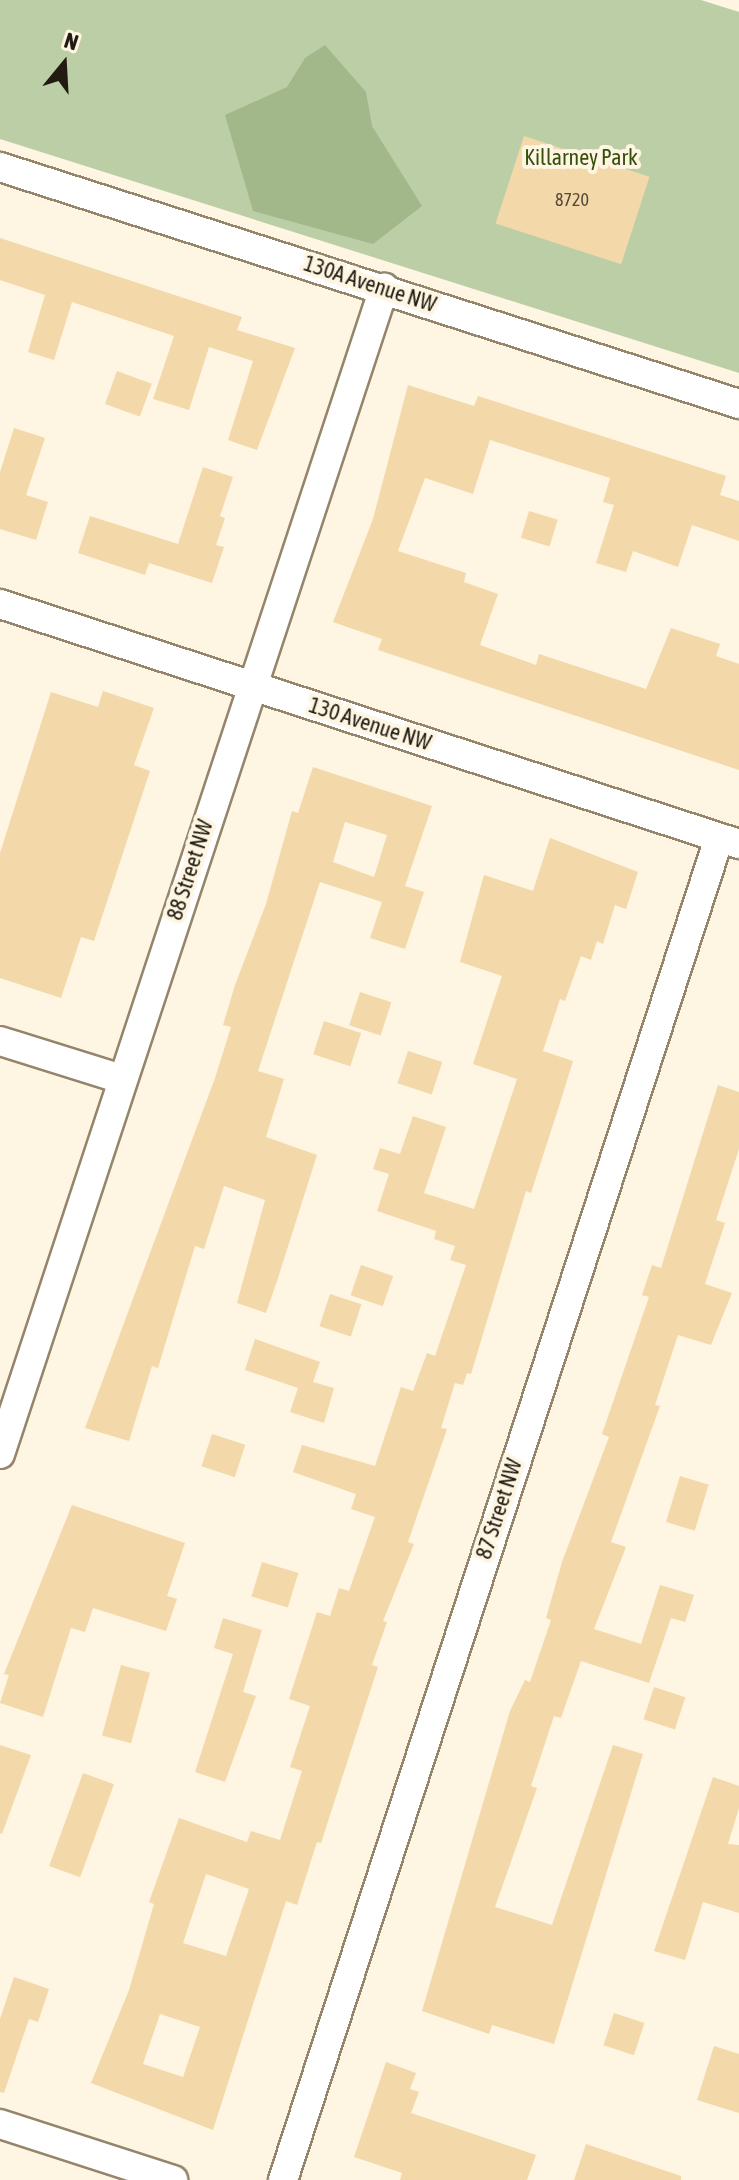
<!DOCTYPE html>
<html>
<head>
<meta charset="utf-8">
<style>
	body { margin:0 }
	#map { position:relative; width:739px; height:2180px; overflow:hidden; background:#fef5e3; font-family:"Asap Condensed",sans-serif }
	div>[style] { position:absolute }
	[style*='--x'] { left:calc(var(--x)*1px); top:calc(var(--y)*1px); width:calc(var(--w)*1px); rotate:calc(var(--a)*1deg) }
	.green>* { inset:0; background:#bbcea6 }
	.forest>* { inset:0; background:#a2b88b }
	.building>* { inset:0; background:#f3d8aa; transform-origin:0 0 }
	.roads { filter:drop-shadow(2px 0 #94856b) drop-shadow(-2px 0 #94856b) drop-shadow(0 2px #94856b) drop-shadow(0 -2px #94856b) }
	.minor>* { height:28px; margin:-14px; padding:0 14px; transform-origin:14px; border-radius:14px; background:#fff }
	span { translate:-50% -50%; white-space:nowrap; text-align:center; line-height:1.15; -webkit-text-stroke:8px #fef5e3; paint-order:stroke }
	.number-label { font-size:18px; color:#564a37 }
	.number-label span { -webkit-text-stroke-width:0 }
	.park-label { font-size:22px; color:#36500b }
	.street-label { font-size:22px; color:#211b11 }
	.north { position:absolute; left:24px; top:24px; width:80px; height:80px; -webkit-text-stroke:6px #fef5e3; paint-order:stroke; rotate:18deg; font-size:22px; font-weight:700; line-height:32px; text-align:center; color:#211b11 }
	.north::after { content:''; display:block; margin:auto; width:28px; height:36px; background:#211b11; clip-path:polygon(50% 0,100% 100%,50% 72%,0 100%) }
</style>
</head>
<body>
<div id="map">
	<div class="green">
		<div style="clip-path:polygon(0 0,701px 0,739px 12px,739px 373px,0 139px)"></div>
	</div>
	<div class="forest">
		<div style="clip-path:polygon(325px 45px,366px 92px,372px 126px,422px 206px,373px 244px,253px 211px,225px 115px,287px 87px,305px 58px)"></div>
	</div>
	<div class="building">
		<div style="left:524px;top:136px;width:132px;height:92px;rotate:18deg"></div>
		<div style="clip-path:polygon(0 238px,242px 317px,237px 330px,295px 348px,257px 450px,228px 440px,253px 361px,209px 347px,189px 410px,153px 399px,174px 336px,72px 302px,54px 360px,28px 352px,45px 295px,0 280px)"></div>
		<div style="left:117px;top:371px;width:37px;height:35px;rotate:20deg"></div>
		<div style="clip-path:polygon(408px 385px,474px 406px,478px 396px,726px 476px,720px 495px,739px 501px,739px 541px,692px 525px,678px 567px,633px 551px,626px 572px,596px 563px,614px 505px,603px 502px,610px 478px,490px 440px,473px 494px,425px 478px,398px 551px,466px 573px,464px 582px,498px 594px,480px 645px,536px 665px,539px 654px,646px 689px,671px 628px,720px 644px,716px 656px,739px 664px,739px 770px,378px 650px,382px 639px,333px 622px,373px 519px)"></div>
		<div style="clip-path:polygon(14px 428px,45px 438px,26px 495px,48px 502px,36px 540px,0 529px,0 472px)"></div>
		<div style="clip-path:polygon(203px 467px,233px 477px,220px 516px,225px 518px,216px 545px,224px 547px,212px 583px,149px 563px,145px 575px,78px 553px,90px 516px,178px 544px)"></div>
		<div style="left:529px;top:511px;width:30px;height:28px;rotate:17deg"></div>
		<div style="clip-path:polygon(103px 691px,154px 708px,134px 765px,150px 771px,94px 941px,81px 937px,61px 998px,0 978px,0 853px,51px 692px,98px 707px)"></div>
		<div style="clip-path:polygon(evenodd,313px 767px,432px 806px,405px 886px,424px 892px,405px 949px,370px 938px,382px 902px,320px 882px,258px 1071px,284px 1079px,266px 1137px,317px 1155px,278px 1278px,266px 1313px,237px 1303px,265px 1200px,224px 1186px,204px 1249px,195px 1246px,158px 1368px,152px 1366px,129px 1441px,85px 1428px,215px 1078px,231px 1027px,223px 1025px,235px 985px,266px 904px,292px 811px,298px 813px,313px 767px,345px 822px,387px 835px,374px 877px,333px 862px,345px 822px)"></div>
		<div style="clip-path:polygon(evenodd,550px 838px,638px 872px,626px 909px,615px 905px,603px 944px,597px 941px,591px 960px,581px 956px,565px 1001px,560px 999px,543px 1051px,573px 1061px,560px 1103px,531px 1193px,526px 1191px,471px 1374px,467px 1373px,463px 1385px,455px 1383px,441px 1428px,447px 1429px,408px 1542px,414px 1544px,383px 1621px,387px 1622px,372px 1665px,378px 1667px,321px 1843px,317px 1842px,297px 1905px,286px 1901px,213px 2130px,91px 2083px,129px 1990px,154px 1904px,149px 1902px,179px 1818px,247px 1842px,251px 1831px,280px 1840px,302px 1771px,290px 1767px,310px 1706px,289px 1699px,317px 1612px,330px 1616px,339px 1588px,349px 1591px,375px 1517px,351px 1509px,356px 1494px,293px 1472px,302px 1445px,375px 1466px,401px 1387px,413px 1391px,427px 1353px,435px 1356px,466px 1265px,450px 1260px,455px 1246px,434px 1239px,436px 1231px,377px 1211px,389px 1174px,373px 1169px,380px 1148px,400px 1154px,413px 1116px,446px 1127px,424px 1193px,474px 1209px,517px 1079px,473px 1064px,502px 976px,460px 962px,484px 875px,533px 891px,550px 838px,206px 1874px,249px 1889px,226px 1956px,183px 1943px,206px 1874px,550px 838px,160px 2014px,200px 2027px,183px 2077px,143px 2064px,160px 2014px)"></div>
		<div style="left:360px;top:992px;width:33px;height:35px;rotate:18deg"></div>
		<div style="left:324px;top:1021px;width:39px;height:35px;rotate:18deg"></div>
		<div style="left:408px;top:1051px;width:36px;height:34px;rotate:18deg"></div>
		<div style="clip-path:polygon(718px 1085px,739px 1092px,739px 1149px,716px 1220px,725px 1223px,705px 1284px,732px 1293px,711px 1345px,678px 1335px,655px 1405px,660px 1406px,611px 1542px,626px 1547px,594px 1629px,641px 1644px,660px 1585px,694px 1595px,685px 1622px,671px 1618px,649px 1683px,581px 1661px,561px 1718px,554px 1716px,531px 1786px,537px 1788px,495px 1907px,552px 1925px,613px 1745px,643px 1754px,554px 2044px,492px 2025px,489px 2034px,422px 2011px,510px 1711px,525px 1680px,530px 1682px,551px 1620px,546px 1618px,562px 1562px,609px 1437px,602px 1434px,649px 1297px,642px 1295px,652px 1265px,661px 1268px)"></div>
		<div style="left:361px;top:1265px;width:34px;height:32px;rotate:19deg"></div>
		<div style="left:330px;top:1294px;width:33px;height:34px;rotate:18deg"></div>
		<div style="clip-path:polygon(255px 1339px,320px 1362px,313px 1382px,334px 1388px,324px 1423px,290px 1412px,298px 1388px,245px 1370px)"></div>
		<div style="left:212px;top:1434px;width:35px;height:34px;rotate:18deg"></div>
		<div style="left:680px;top:1476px;width:30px;height:48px;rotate:17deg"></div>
		<div style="clip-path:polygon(72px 1505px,185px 1543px,167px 1596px,177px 1599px,166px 1631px,93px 1608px,85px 1632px,71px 1628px,43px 1717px,0 1703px,9px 1675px,4px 1674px)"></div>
		<div style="left:262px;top:1562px;width:38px;height:36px;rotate:17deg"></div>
		<div style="clip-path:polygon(223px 1618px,262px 1630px,243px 1692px,256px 1696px,225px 1782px,195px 1772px,233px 1654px,214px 1648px)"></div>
		<div style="left:121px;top:1665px;width:30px;height:73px;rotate:15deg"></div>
		<div style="left:654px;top:1687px;width:33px;height:34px;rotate:18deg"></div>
		<div style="clip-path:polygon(0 1745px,31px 1755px,2px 1834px,0 1833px)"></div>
		<div style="left:83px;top:1773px;width:33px;height:99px;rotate:20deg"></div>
		<div style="clip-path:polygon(713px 1777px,739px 1786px,739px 1808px,728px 1844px,739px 1845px,739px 1913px,703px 1902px,685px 1960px,654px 1951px)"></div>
		<div style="clip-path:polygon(14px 1977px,49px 1989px,38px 2022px,29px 2019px,4px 2093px,0 2092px,0 2019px)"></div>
		<div style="left:614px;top:2013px;width:32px;height:34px;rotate:18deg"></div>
		<div style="clip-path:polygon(714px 2046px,739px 2054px,739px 2113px,697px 2100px)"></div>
		<div style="clip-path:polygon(386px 2062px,416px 2073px,410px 2089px,419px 2092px,411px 2113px,536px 2155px,527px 2180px,400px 2180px,402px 2173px,354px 2157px)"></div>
		<div style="clip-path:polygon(586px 2144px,681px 2176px,681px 2180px,574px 2180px)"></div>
	</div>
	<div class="roads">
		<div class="minor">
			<div style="--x:0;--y:167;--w:776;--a:17.78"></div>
			<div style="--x:0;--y:604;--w:777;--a:17.99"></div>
			<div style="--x:0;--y:1041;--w:127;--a:17.4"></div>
			<div style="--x:0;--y:1454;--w:1228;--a:-71.77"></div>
			<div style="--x:0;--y:2124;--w:182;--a:17.9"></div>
			<div style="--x:283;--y:2180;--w:1411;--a:-72"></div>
		</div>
	</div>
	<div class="number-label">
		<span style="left:572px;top:200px">8720</span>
	</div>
	<div class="park-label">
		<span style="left:581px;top:158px">Killarney Park</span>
	</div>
	<div class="street-label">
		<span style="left:370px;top:284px;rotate:18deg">130A Avenue NW</span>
		<span style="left:370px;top:724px;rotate:18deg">130 Avenue NW</span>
		<span style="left:190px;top:870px;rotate:-72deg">88 Street NW</span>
		<span style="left:499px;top:1509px;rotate:-72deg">87 Street NW</span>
	</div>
	<div class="north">N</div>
</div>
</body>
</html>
